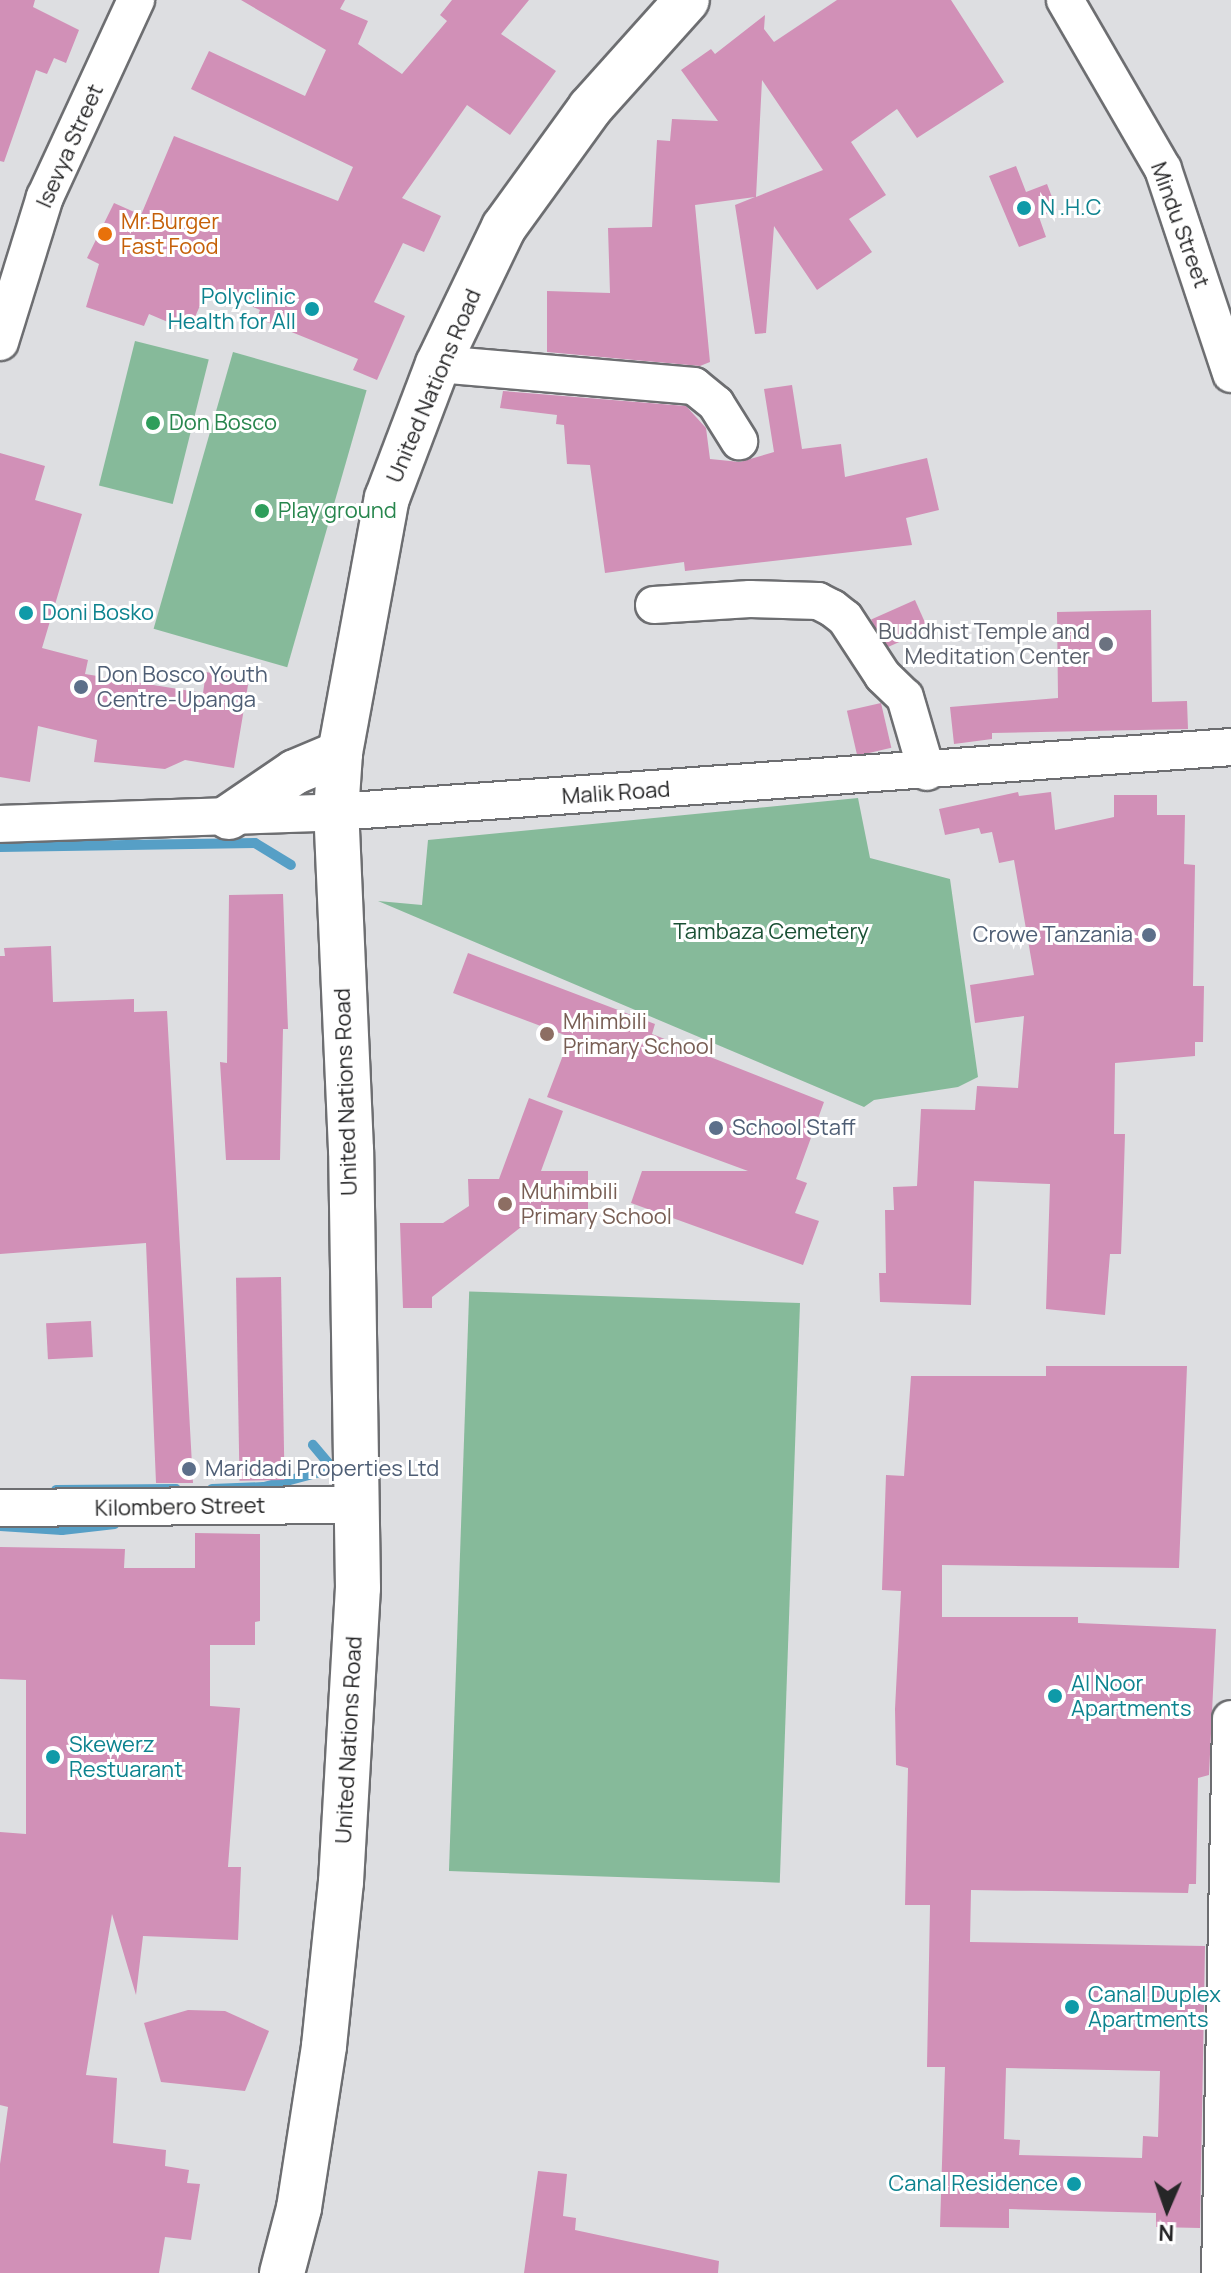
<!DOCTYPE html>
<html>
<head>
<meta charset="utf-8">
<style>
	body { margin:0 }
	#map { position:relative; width:1231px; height:2273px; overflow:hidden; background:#dddee1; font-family:Manrope,sans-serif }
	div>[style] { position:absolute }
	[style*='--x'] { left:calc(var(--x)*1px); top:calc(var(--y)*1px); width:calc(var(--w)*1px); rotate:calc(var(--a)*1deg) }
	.green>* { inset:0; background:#86ba9a; transform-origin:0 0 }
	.stream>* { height:10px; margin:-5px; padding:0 5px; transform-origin:5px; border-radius:5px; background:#569fc6 }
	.building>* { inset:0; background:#d190b7; transform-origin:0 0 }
	.roads { filter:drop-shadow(2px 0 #6d6e71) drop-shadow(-2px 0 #6d6e71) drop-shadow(0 2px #6d6e71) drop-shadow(0 -2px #6d6e71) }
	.minor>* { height:36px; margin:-18px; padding:0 18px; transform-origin:18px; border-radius:18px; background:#fff }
	.tertiary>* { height:44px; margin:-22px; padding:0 22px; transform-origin:22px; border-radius:22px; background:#fff }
	.dots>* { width:22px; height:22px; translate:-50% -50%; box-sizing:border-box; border:4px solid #fff; border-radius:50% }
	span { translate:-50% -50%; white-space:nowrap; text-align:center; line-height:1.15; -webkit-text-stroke:6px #fff; paint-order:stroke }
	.street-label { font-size:22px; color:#262627 }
	.culture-label { font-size:22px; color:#0d838f }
	.left { translate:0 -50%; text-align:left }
	.right { translate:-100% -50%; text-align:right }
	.food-label { font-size:22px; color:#c56008 }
	.leisure-label { font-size:22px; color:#27864d }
	.worship-label { font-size:22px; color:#5b616d }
	.service-label { font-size:22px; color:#4e5e75 }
	.park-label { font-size:22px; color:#1a5034 }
	.education-label { font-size:22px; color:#785e54 }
	.north { position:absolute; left:1127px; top:2169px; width:80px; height:80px; -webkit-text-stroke:6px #fff; paint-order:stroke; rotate:182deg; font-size:22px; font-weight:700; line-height:32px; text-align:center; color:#262627 }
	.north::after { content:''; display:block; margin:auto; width:28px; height:36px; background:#262627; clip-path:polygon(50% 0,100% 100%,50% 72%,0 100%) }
</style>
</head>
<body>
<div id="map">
	<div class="green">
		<div style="left:135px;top:341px;width:76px;height:149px;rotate:14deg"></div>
		<div style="left:233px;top:352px;width:139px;height:288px;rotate:16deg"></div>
		<div style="clip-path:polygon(858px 798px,870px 858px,950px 879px,978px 1077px,958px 1087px,874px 1100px,864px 1107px,378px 901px,422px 905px,428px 840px)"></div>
		<div style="left:800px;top:1303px;width:580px;height:331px;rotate:92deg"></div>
	</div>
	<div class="stream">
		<div style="--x:0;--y:847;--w:255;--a:-0.9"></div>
		<div style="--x:255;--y:843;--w:42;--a:31.4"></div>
		<div style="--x:212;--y:1489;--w:52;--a:-2.2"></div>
		<div style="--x:264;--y:1487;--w:58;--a:-15"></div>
		<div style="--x:320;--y:1472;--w:12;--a:-42"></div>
		<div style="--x:329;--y:1464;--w:25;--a:-130"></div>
		<div style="--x:56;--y:1490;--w:120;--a:-0.5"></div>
		<div style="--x:0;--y:1526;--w:62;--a:3.7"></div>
		<div style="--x:62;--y:1530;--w:53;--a:-6.5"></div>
	</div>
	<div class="building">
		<div style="clip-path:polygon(0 0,35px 0,33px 7px,79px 30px,66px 63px,54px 58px,47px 74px,36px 70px,4px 162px,0 161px)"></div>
		<div style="clip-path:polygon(241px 0,345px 0,340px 9px,368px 21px,358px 44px,402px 74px,447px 21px,440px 15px,452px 0,529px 0,501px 34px,556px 71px,510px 135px,467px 105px,402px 198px,441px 216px,424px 252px,403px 243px,374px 302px,405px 316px,377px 380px,353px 370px,358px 359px,257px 318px,260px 310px,208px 287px,189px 331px,149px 314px,144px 326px,86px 307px,99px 264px,87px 258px,114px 203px,141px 215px,174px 136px,338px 201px,353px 167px,191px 89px,209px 51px,305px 96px,326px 50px)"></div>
		<div style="clip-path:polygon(evenodd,837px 0,951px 0,1004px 82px,917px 138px,897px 109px,851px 142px,886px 195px,849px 219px,872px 252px,817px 290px,774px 226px,766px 333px,755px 334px,735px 205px,755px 197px,695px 205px,710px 362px,700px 366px,547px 352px,547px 291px,610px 293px,608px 228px,652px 227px,657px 140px,670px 141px,672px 119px,718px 121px,681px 70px,711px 49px,715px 54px,765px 15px,764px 29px,774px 42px,837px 0,762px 80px,823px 170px,756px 197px,762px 80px)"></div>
		<div style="clip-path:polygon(1016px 166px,1026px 192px,1047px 184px,1057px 210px,1039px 217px,1046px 237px,1019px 247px,989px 176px)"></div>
		<div style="clip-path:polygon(792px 385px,802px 449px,841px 444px,845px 477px,927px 458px,939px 510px,906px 518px,912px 545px,685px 571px,684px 562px,605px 573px,590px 465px,567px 464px,564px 425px,556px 424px,557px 415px,500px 408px,503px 391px,686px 406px,706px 428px,710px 459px,740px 462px,774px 452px,764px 389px)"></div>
		<div style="clip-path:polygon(0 453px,45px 466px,35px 500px,82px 514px,42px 648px,88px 660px,85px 674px,203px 693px,206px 672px,249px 679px,234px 768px,185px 760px,165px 769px,94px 762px,97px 740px,38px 726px,30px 782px,0 777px)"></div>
		<div style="left:915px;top:600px;width:32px;height:48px;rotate:66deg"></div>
		<div style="clip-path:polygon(1151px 610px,1152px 702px,1187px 701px,1188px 729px,992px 733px,992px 739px,954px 744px,950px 707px,1058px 698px,1057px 612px)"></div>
		<div style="left:881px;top:703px;width:46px;height:35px;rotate:77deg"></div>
		<div style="clip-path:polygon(1018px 792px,1019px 796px,1051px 792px,1055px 830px,1114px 817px,1114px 795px,1157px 795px,1157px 815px,1185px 815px,1184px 864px,1195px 865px,1193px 986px,1204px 986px,1203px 1042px,1195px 1042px,1195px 1056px,1115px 1063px,1114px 1134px,1125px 1134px,1123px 1202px,1121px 1254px,1110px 1254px,1105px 1315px,1046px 1309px,1050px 1184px,974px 1181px,971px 1305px,880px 1302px,879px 1273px,886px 1273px,885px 1210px,894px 1210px,893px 1187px,917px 1186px,921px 1109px,975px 1110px,977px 1086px,1018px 1088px,1024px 1016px,975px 1023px,970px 985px,1034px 975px,1014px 860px,999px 863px,992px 832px,981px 834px,979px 828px,945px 835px,939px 809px)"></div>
		<div style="clip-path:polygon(283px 894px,288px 1029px,283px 1029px,280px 1160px,226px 1160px,220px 1062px,227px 1063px,229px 895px)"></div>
		<div style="clip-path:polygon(51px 946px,53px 1002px,134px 999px,134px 1012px,167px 1011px,193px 1483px,156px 1483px,146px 1243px,0 1254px,0 956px,5px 956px,4px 948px)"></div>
		<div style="clip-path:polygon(468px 953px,655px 1024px,652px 1034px,824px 1102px,796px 1179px,807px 1183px,795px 1213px,819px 1221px,803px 1265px,631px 1203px,642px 1171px,748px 1171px,547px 1097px,570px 1037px,453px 993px)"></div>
		<div style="clip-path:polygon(529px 1098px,563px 1111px,541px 1171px,588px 1171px,588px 1220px,530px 1220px,432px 1297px,432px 1308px,403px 1308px,400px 1223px,443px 1223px,469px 1206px,468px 1179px,499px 1179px)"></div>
		<div style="left:281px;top:1277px;width:203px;height:45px;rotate:89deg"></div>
		<div style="left:91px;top:1321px;width:36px;height:45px;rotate:87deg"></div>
		<div style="clip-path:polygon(evenodd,1046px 1366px,1187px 1366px,1179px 1568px,942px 1565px,942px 1617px,1078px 1617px,1078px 1623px,1216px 1629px,1209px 1775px,1198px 1778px,1196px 1884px,1189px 1884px,1188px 1893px,971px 1890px,970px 1942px,1205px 1946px,1200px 2228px,1156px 2227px,1156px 2213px,1009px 2209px,1009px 2228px,940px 2227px,945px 2067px,927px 2067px,930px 1905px,905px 1905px,908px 1768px,896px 1765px,895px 1709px,901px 1591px,882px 1590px,886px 1475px,904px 1476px,911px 1376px,1046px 1376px,1046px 1366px,1006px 2068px,1160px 2071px,1158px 2137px,1143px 2136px,1142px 2158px,1019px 2155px,1020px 2140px,1004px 2139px,1006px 2068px)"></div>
		<div style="clip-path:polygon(195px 1533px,260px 1534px,260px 1621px,255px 1622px,255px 1645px,210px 1645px,210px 1706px,240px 1708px,228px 1867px,241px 1867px,238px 1940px,143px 1936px,136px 1995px,112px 1914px,86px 2075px,117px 2078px,113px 2143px,166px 2150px,165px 2166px,189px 2170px,187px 2183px,200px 2184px,191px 2240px,165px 2237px,159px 2273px,0 2273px,0 2164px,8px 2107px,0 2105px,0 1832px,26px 1834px,26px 1680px,0 1679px,0 1547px,125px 1549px,124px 1568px,195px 1568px)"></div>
		<div style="clip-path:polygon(188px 2010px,225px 2011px,269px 2031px,245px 2091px,161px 2082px,144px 2023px)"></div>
		<div style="clip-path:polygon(538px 2171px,567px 2174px,563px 2216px,576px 2218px,575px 2230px,719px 2261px,718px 2273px,524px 2273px)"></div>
	</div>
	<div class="roads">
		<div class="minor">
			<div style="--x:1065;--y:0;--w:195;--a:59.9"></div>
			<div style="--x:1163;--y:169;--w:216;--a:71.6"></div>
			<div style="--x:0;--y:342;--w:152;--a:-72.8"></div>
			<div style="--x:45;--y:197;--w:217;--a:-65.2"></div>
			<div style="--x:438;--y:364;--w:257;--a:4.9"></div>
			<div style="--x:694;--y:386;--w:28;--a:39"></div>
			<div style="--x:716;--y:404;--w:44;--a:58.1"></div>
			<div style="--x:654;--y:605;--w:96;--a:-3.6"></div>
			<div style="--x:750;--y:599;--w:68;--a:1.7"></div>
			<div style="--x:818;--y:601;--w:16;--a:27"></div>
			<div style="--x:832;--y:608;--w:16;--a:38"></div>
			<div style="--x:845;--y:618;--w:69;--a:56.8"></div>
			<div style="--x:883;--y:676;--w:30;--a:44"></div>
			<div style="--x:905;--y:697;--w:78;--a:73.7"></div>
			<div style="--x:0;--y:824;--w:336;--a:-2"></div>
			<div style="--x:336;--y:812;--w:897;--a:-4.15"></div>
			<div style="--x:0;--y:1508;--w:360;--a:-0.5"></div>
			<div style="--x:1220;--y:2273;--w:554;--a:-88.86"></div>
		</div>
		<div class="tertiary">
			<div style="--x:229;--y:817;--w:80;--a:-34.3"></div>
			<div style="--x:295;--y:772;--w:49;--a:-22.9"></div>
			<div style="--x:282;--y:2273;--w:67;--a:-75.3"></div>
			<div style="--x:299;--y:2208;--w:164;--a:-81.2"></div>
			<div style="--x:324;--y:2046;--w:165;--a:-84.1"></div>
			<div style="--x:341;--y:1882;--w:294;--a:-86.7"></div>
			<div style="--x:358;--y:1588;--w:438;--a:-90.9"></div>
			<div style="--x:351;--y:1150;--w:338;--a:-92.5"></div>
			<div style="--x:336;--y:812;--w:59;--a:-86.1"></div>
			<div style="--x:340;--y:753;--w:259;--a:-79.6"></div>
			<div style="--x:387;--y:498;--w:143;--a:-69.2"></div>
			<div style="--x:438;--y:364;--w:152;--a:-64.3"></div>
			<div style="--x:504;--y:227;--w:147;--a:-54.1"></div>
			<div style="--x:590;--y:108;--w:145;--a:-48.1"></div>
		</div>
	</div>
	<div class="dots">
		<div style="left:1024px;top:208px;background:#0f9aa8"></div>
		<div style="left:105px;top:234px;background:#e8710a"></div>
		<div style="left:312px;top:309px;background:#0f9aa8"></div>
		<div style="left:153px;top:423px;background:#2e9e5b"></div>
		<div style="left:262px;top:511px;background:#2e9e5b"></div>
		<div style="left:26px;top:613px;background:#0f9aa8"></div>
		<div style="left:1106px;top:644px;background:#6b7280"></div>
		<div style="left:81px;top:687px;background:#5c6f8a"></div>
		<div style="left:1149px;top:935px;background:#5c6f8a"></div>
		<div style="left:547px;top:1034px;background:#8d6e63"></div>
		<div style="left:716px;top:1128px;background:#5c6f8a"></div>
		<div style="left:505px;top:1204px;background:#8d6e63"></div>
		<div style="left:189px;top:1469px;background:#5c6f8a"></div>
		<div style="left:1055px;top:1696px;background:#0f9aa8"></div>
		<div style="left:53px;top:1757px;background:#0f9aa8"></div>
		<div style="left:1072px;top:2007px;background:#0f9aa8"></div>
		<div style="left:1074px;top:2184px;background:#0f9aa8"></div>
	</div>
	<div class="street-label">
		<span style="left:70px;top:146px;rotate:-66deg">Isevya Street</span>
		<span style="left:1180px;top:225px;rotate:70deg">Mindu Street</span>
		<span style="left:434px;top:386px;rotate:-67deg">United Nations Road</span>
		<span style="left:616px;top:793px;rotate:-4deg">Malik Road</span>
		<span style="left:346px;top:1092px;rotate:-92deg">United Nations Road</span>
		<span style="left:180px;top:1507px;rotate:-1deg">Kilombero Street</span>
		<span style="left:349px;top:1740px;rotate:-87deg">United Nations Road</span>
	</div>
	<div class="culture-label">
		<span class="left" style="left:1040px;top:208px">N .H.C</span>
		<span class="right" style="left:296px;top:309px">Polyclinic<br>Health for All</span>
		<span class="left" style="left:42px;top:613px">Doni Bosko</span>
		<span class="left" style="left:1071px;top:1696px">Al Noor<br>Apartments</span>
		<span class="left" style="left:69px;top:1757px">Skewerz<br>Restuarant</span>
		<span class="left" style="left:1088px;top:2007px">Canal Duplex<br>Apartments</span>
		<span class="right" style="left:1058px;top:2184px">Canal Residence</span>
	</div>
	<div class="food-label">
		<span class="left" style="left:121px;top:234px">Mr.Burger<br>Fast Food</span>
	</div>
	<div class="leisure-label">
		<span class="left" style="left:169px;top:423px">Don Bosco</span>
		<span class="left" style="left:278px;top:511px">Play ground</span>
	</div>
	<div class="worship-label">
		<span class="right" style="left:1090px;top:644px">Buddhist Temple and<br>Meditation Center</span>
	</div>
	<div class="service-label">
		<span class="left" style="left:97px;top:687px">Don Bosco Youth<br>Centre-Upanga</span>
		<span class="right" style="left:1133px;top:935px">Crowe Tanzania</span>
		<span class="left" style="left:732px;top:1128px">School Staff</span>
		<span class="left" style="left:205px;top:1469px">Maridadi Properties Ltd</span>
	</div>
	<div class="park-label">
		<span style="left:771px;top:932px">Tambaza Cemetery</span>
	</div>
	<div class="education-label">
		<span class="left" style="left:563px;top:1034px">Mhimbili<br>Primary School</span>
		<span class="left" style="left:521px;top:1204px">Muhimbili<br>Primary School</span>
	</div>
	<div class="north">N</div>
</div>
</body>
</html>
